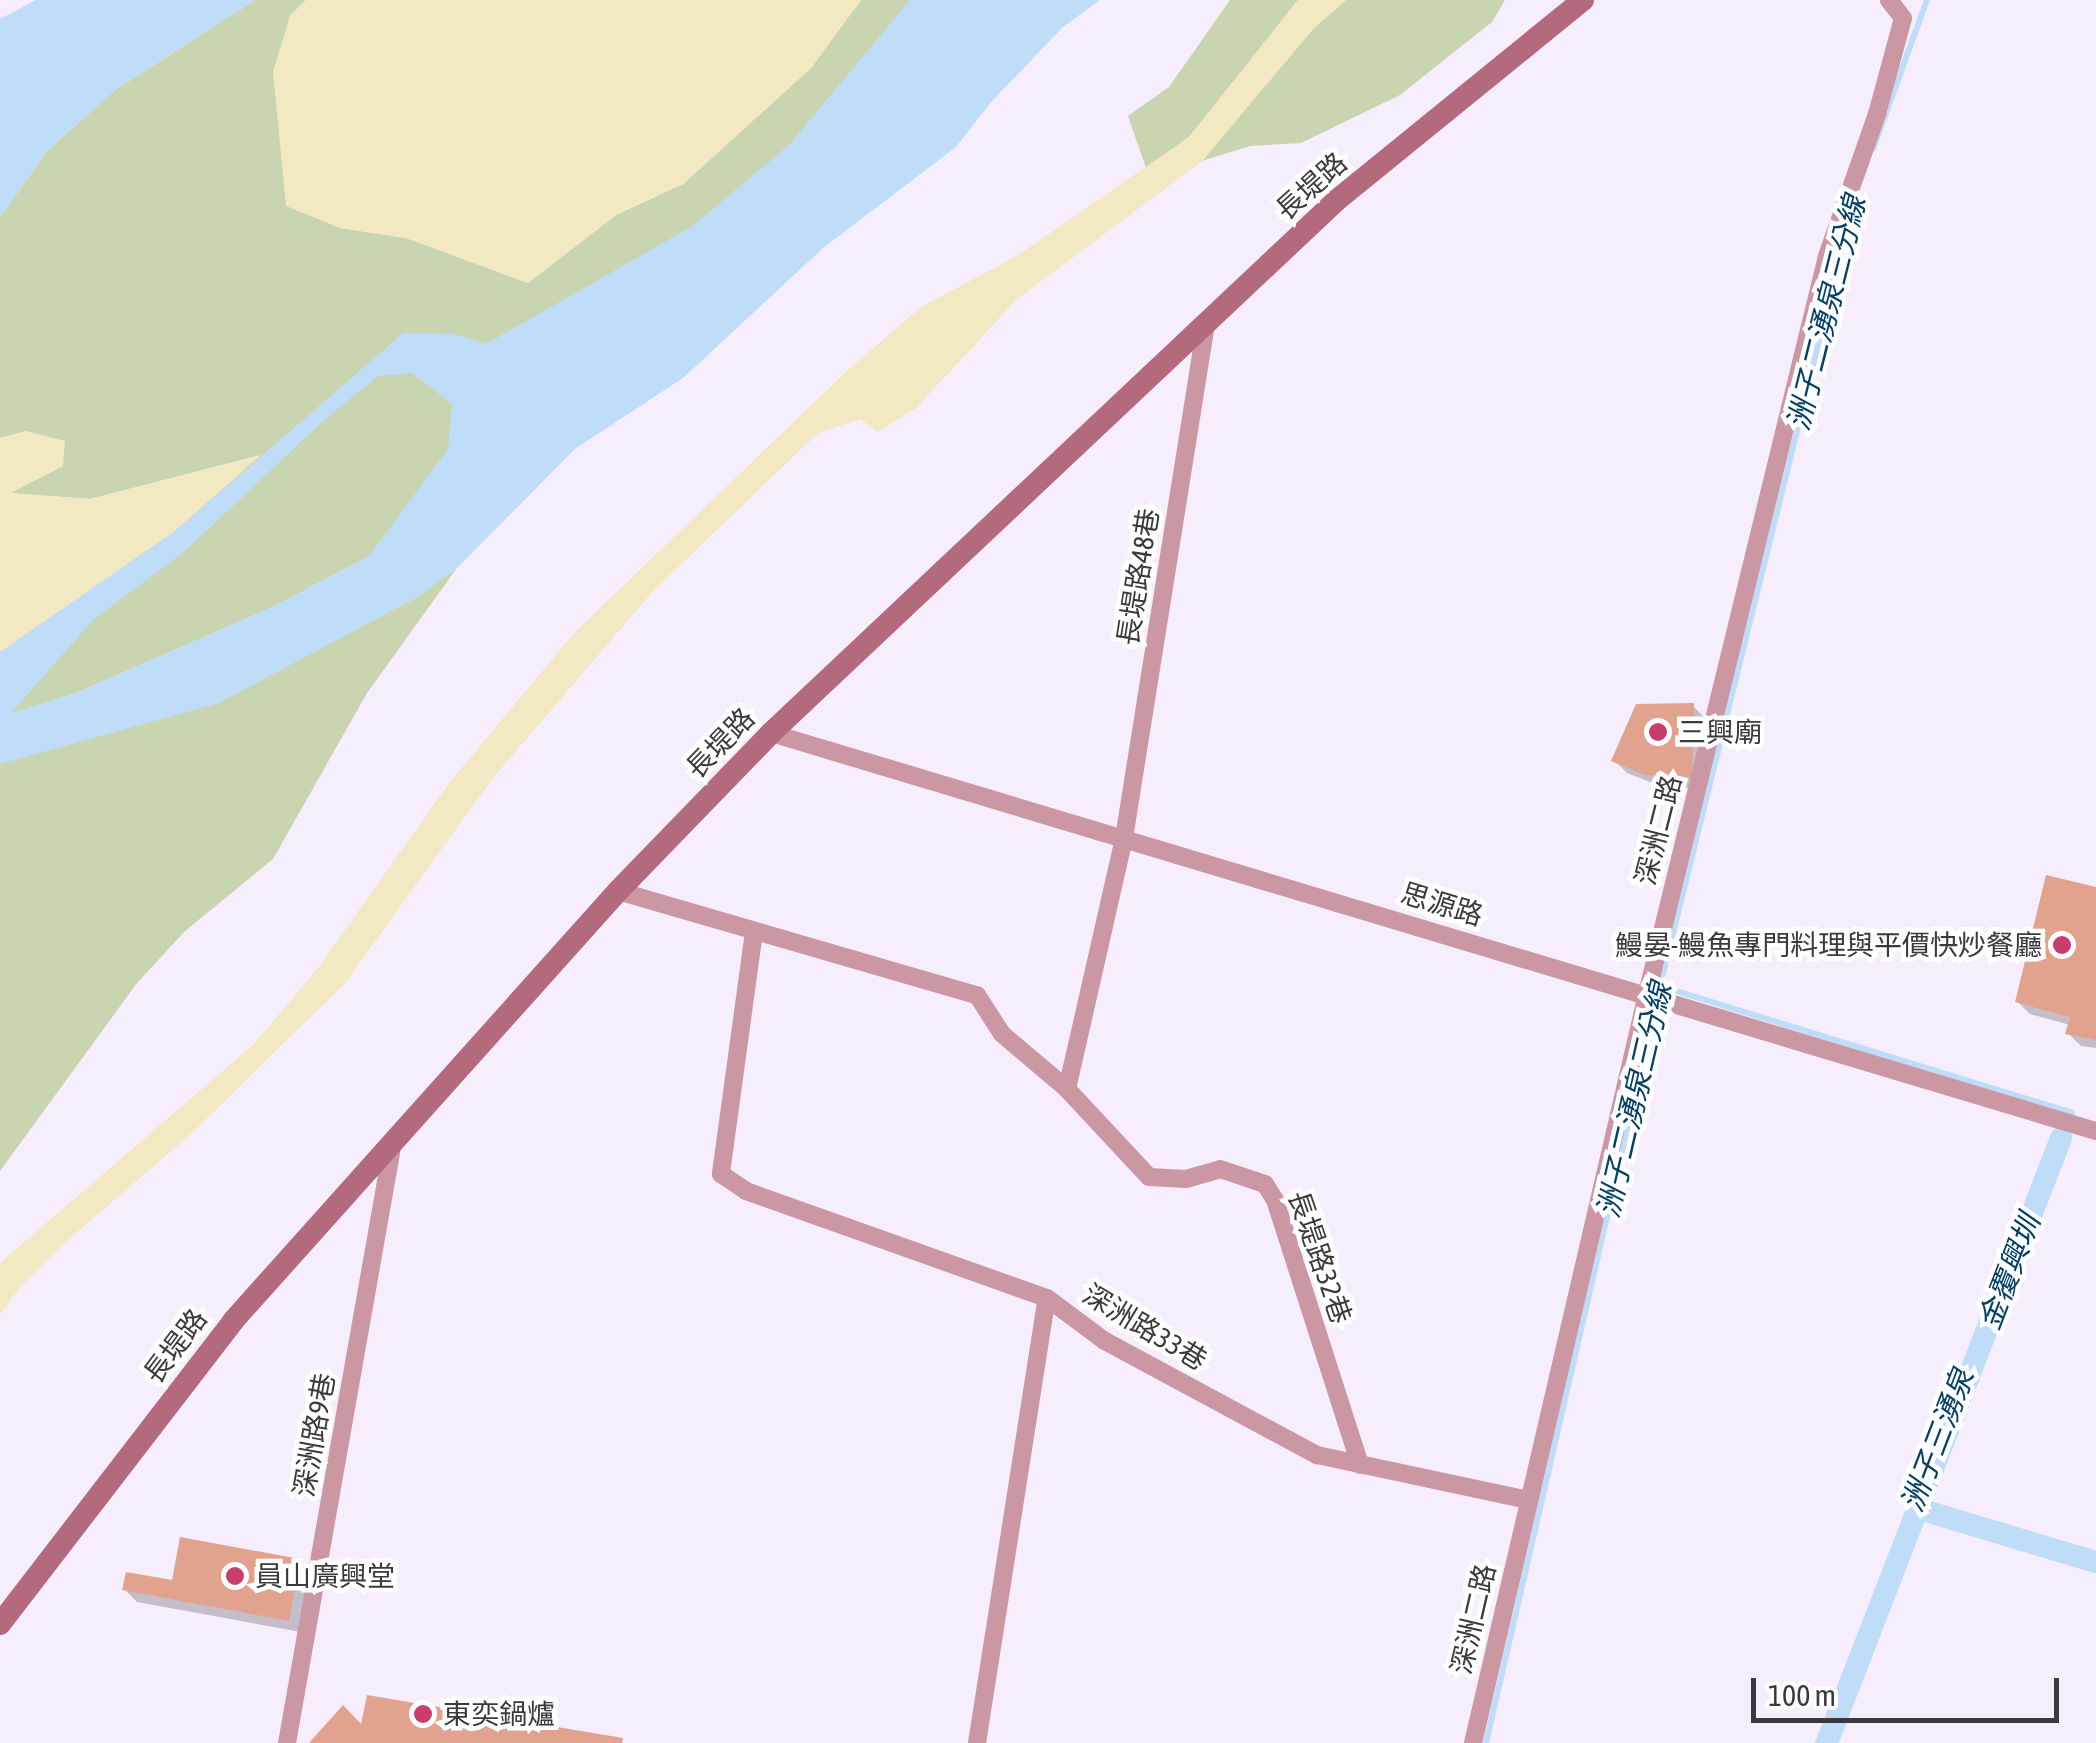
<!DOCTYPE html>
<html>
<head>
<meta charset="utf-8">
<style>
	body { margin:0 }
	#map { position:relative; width:2096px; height:1743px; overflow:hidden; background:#f6eefc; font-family:"Asap Condensed","Noto Sans TC",sans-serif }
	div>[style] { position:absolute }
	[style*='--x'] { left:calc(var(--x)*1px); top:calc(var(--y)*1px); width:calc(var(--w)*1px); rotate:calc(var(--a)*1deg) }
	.green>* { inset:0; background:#c9d4b0 }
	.sand>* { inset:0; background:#f2e8c2 }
	.water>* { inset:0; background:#bfddf8 }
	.shadow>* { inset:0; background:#0003 }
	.stream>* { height:6px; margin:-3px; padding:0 3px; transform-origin:3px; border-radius:3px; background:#bfddf8 }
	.canal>* { height:22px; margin:-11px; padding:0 11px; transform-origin:11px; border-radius:11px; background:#bfddf8 }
	.building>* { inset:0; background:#e1a38d }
	.street>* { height:18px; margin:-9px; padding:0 9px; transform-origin:9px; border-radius:9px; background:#cb97a3 }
	.secondary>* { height:22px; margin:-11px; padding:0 11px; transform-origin:11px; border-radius:11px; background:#b46a7d }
	.dots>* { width:28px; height:28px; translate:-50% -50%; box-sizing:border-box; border:5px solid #fff; border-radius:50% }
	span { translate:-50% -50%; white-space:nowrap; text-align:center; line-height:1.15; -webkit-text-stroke:9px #fff; paint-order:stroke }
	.street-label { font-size:28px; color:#3c393e }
	.poi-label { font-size:28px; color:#3c393e }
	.left { translate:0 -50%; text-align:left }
	.right { translate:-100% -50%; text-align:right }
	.water-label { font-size:30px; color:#034068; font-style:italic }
	.scale { position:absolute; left:1751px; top:1678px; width:308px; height:45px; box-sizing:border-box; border:5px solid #3c393e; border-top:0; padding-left:12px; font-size:30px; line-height:35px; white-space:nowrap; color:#3c393e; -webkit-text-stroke:8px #fff; paint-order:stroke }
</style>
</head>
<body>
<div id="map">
	<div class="green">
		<div style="clip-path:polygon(255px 0,306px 0,290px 16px,340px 228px,406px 238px,528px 283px,616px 215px,683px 184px,811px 68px,861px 0,1033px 0,369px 556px,275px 606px,76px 693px,0 717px,0 652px,135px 559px,257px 456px,90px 499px,8px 493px,63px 466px,26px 431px,0 438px,0 217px,47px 151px,115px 90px)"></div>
		<div style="clip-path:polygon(1230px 0,1298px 0,1189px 137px,1146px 168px,1128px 116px,1169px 87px)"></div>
		<div style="clip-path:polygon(1346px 0,1505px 0,1492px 22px,1400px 95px,1301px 143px,1250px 146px,1202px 161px,1313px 29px)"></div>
		<div style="clip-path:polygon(457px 568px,367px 693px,273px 859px,185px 931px,137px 983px,0 1171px,0 752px,415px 598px)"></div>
	</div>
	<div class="sand">
		<div style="clip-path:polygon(306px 0,861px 0,811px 68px,683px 184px,616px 215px,528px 283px,406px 238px,340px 228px,286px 206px,273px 72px,290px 16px)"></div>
		<div style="clip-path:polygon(1298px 0,1346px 0,1313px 29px,1202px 161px,1016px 300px,916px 408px,877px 432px,861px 419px,818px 433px,653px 591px,492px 779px,345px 983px,192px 1133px,62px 1245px,20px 1287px,0 1315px,0 1263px,254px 1044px,318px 968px,450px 782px,574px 633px,849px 369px,921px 307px,1017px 256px,1189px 137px)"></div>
		<div style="clip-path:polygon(26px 431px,65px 441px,63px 466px,11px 493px,90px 499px,261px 455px,174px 532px,0 652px,0 438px)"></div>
	</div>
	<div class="water">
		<div style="clip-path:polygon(36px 0,255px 0,115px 90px,47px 151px,0 217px,0 19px)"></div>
		<div style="clip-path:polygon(evenodd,910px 0,1100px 0,1063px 27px,991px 102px,956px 147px,823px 248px,683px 378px,575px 449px,457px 568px,416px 598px,219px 703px,0 764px,0 652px,175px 531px,403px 333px,455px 334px,486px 344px,691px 227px,788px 146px,910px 0,412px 373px,452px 404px,448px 449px,369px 556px,275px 606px,76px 693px,11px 713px,93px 620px,185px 551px,322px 422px,378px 376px,412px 373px)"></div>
	</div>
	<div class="shadow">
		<div style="clip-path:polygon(1693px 706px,1705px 718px,1704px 789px,1660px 786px,1627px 773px,1614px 760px)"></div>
		<div style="clip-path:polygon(2096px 890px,2096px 1048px,2081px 1046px,2068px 1033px,2070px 1025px,2030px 1014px,2017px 1001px)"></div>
		<div style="clip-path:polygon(299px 1561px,311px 1574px,301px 1632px,137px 1602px,125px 1590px)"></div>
	</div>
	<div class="stream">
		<div style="--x:1873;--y:149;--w:158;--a:-70.1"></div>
		<div style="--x:1660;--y:986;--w:431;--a:17.1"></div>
		<div style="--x:1486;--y:1743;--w:777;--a:-77.06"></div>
		<div style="--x:1660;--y:986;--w:797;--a:-76.14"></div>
		<div style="--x:1818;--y:1743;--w:652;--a:-68.59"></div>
	</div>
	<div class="canal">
		<div style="--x:1919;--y:1509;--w:185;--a:16.7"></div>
		<div style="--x:1827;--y:1743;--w:649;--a:-68.85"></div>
	</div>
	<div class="building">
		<div style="clip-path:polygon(1694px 703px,1692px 777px,1645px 775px,1611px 761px,1636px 704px)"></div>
		<div style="clip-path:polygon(2046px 875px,2096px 887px,2096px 1040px,2065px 1034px,2070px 1017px,2015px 1002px)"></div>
		<div style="clip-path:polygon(180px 1537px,300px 1559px,289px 1621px,122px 1590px,126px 1572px,172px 1580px)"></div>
		<div style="clip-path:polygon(367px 1695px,623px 1738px,622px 1743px,309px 1743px,343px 1705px,361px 1724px)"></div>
	</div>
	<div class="street">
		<div style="--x:771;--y:733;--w:1383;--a:16.72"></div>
		<div style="--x:618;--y:891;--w:374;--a:16.2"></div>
		<div style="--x:977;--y:995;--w:46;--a:57.3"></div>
		<div style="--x:1002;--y:1034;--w:85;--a:40.2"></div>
		<div style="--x:1067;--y:1089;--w:257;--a:-77.2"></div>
		<div style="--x:1124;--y:838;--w:520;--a:-80.94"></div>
		<div style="--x:754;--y:932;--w:244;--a:97.8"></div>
		<div style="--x:721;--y:1174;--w:30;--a:34"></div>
		<div style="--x:746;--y:1191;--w:319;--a:19.6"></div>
		<div style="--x:1067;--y:1089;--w:120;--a:47"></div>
		<div style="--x:1149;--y:1177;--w:37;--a:3"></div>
		<div style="--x:1186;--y:1179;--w:35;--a:-16"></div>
		<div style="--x:1220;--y:1169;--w:47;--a:18.4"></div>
		<div style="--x:1265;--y:1184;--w:19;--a:58"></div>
		<div style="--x:1275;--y:1200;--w:278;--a:72.2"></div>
		<div style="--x:287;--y:1743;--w:610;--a:-80"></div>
		<div style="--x:977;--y:1743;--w:450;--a:-81.1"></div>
		<div style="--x:1047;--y:1298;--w:72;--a:36.6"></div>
		<div style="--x:1105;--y:1341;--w:241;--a:28.3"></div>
		<div style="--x:1317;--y:1455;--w:217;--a:12"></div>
		<div style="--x:1473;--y:1743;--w:769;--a:-76.92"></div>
		<div style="--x:1647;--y:994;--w:760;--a:-76.29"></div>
		<div style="--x:1827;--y:256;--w:151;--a:-70.6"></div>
		<div style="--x:1877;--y:114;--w:99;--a:-74.8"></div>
		<div style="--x:1903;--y:18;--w:23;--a:-128"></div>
	</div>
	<div class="secondary">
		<div style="--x:0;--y:1624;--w:382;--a:-52.4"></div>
		<div style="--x:233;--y:1321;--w:577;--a:-48.16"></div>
		<div style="--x:618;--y:891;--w:220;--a:-45.9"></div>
		<div style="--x:771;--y:733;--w:777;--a:-43.28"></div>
		<div style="--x:1337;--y:200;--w:317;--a:-39.1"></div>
	</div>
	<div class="dots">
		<div style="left:1658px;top:732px;background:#c83c6e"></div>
		<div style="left:2062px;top:945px;background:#c83c6e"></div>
		<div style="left:235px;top:1576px;background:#c83c6e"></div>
		<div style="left:423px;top:1714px;background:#c83c6e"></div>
	</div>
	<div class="street-label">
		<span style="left:1311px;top:186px;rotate:-42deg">長堤路</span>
		<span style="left:1138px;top:577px;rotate:-81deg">長堤路48巷</span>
		<span style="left:720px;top:743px;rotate:-46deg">長堤路</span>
		<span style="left:1658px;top:830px;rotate:-76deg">深洲二路</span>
		<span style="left:1442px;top:904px;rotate:17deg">思源路</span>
		<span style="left:1320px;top:1257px;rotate:71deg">長堤路32巷</span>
		<span style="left:1145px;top:1327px;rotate:31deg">深洲路33巷</span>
		<span style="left:175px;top:1346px;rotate:-53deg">長堤路</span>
		<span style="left:314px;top:1435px;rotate:-80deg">深洲路9巷</span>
		<span style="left:1473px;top:1619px;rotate:-77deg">深洲二路</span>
	</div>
	<div class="poi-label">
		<span class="left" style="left:1678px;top:732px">三興廟</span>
		<span class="right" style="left:2042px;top:945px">鰻晏-鰻魚專門料理與平價快炒餐廳</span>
		<span class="left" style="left:255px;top:1576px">員山廣興堂</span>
		<span class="left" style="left:443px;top:1714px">東奕鍋爐</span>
	</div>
	<div class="water-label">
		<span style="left:1826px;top:313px;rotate:-76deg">洲子二湧泉三分線</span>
		<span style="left:1634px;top:1100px;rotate:-77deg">洲子二湧泉三分線</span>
		<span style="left:2009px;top:1272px;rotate:-69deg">金覆興圳</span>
		<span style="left:1937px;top:1440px;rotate:-69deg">洲子三湧泉</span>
	</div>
	<div class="scale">100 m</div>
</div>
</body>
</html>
